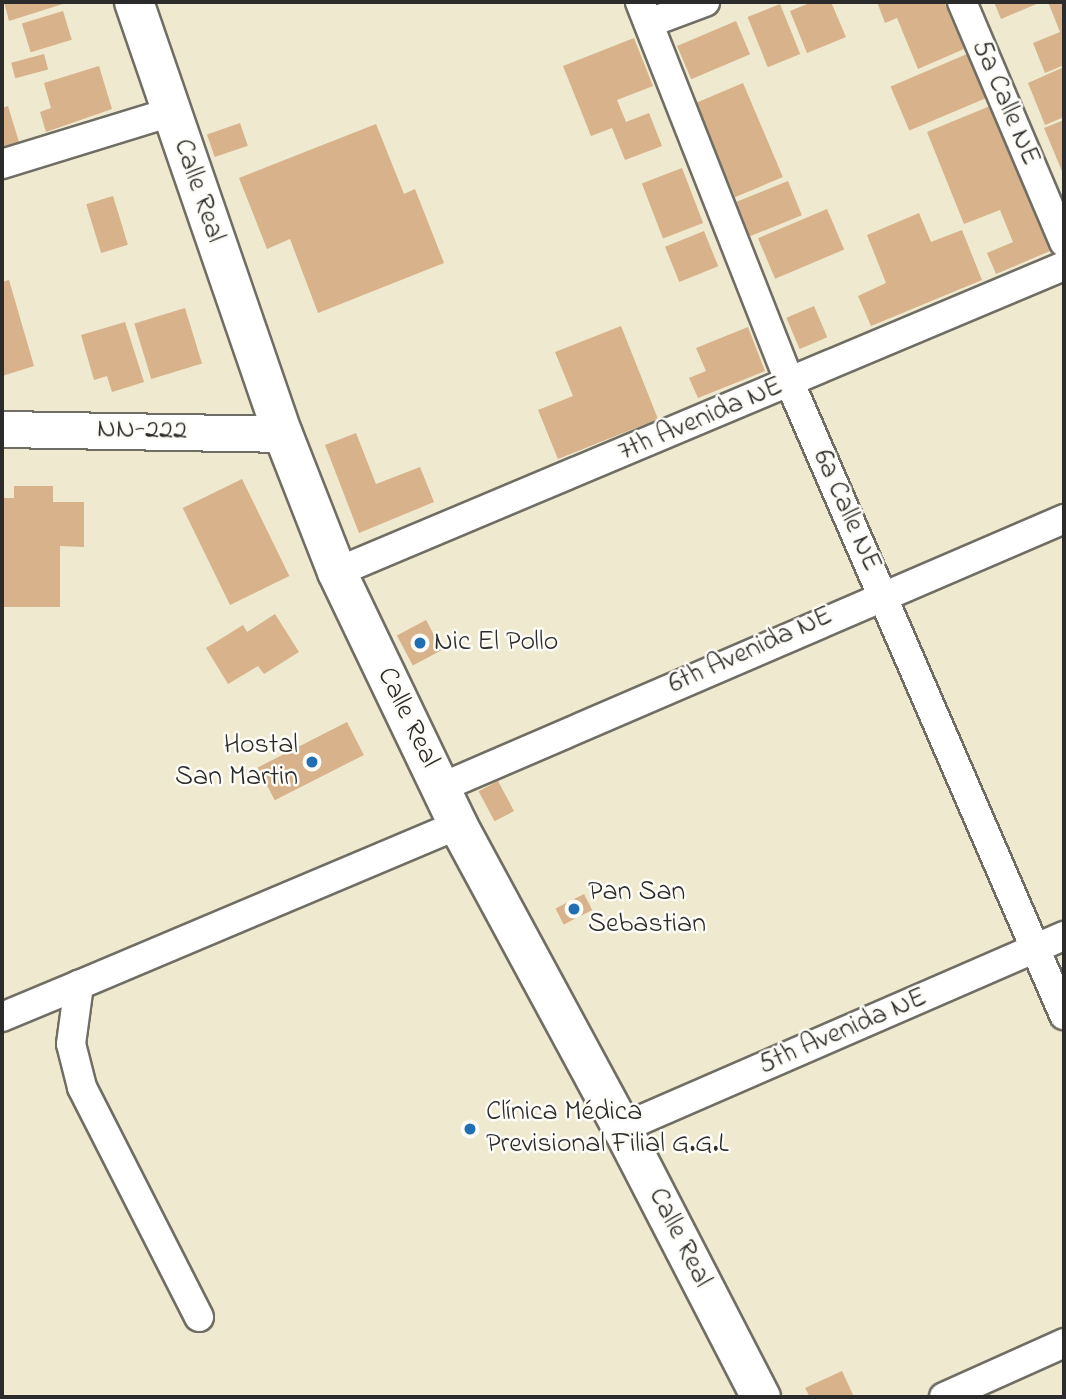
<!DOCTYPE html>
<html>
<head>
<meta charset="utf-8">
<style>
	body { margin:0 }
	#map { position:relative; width:1066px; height:1399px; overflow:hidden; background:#efe9cf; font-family:"Indie Flower",sans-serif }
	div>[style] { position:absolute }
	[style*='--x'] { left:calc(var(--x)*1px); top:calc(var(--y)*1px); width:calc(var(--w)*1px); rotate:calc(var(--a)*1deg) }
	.building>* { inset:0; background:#d7b28b; transform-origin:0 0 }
	.roads { filter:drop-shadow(2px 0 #706e64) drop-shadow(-2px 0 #706e64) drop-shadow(0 2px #706e64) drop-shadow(0 -2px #706e64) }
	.minor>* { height:28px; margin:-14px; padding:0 14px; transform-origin:14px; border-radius:14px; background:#fff }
	.tertiary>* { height:35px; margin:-17.5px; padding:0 17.5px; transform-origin:17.5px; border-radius:17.5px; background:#fff }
	.secondary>* { height:38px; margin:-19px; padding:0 19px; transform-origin:19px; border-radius:19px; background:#fff }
	.dots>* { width:19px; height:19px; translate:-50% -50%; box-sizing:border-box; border:4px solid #fdfcf7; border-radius:50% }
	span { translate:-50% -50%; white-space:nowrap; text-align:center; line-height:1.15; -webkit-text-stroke:5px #fdfcf7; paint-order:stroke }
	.street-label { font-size:28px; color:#2b2b2b }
	.poi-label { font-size:28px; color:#2b2b2b }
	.left { translate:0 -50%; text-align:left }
	.right { translate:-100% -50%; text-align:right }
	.frame { position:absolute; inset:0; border:4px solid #2b2b2b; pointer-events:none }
</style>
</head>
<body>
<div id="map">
	<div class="building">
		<div style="clip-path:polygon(4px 2px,69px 2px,9px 21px)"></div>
		<div style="clip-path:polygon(812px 2px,831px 2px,846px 37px,807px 53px,790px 11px)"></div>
		<div style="clip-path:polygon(877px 2px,944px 2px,964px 49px,918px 69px,897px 18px,885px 23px)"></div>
		<div style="clip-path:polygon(994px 2px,1041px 2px,1001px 19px)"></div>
		<div style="clip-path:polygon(1048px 2px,1064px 2px,1064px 65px,1045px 73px,1033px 43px,1060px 32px)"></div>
		<div style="left:780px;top:4px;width:54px;height:35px;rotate:68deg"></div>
		<div style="left:63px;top:11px;width:30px;height:43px;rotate:73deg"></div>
		<div style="left:736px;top:21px;width:36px;height:64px;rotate:67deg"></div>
		<div style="clip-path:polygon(634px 38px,653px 86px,617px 100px,626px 122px,649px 113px,662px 146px,625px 160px,612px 128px,591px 136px,563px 66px)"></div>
		<div style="left:44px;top:54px;width:16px;height:34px;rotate:75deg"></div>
		<div style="left:967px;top:54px;width:48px;height:83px;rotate:67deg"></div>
		<div style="clip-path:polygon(99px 66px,112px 109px,46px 132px,40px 112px,51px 108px,44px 83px)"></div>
		<div style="clip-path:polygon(1064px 67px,1064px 117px,1045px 125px,1028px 83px)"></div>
		<div style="left:743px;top:83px;width:102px;height:52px;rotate:67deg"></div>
		<div style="clip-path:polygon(8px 106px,19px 142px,2px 147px,2px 108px)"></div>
		<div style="clip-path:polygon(990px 106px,1050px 251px,996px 274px,987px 253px,1013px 242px,1000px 210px,964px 224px,927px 132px)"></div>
		<div style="clip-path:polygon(1064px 120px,1064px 176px,1044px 128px)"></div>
		<div style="left:240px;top:123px;width:24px;height:35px;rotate:71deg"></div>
		<div style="clip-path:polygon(376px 124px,404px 194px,415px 189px,444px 263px,318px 313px,290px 239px,267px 249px,239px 178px)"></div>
		<div style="left:682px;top:168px;width:59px;height:43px;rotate:69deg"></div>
		<div style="left:788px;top:181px;width:37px;height:56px;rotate:68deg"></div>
		<div style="left:113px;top:196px;width:51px;height:28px;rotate:73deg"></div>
		<div style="left:827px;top:209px;width:44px;height:75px;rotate:67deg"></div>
		<div style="clip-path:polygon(919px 213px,931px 242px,962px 230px,982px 280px,871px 326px,858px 296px,886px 283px,867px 235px)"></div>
		<div style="left:704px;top:231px;width:38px;height:42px;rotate:68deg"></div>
		<div style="clip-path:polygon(9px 280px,34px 366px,2px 376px,2px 282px)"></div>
		<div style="left:814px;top:306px;width:34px;height:30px;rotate:67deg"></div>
		<div style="left:185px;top:308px;width:58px;height:53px;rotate:73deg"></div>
		<div style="clip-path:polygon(125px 322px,144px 382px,112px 392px,107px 376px,94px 380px,81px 335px)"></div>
		<div style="clip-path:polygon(621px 326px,658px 419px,558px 459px,538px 410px,573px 396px,555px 352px)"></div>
		<div style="clip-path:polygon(748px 327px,765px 371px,698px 398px,689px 378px,706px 371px,696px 348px)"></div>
		<div style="clip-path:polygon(356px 433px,376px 484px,420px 467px,434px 502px,359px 533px,325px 445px)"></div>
		<div style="left:242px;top:479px;width:108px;height:66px;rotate:64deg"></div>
		<div style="clip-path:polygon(14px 486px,53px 486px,53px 502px,84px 502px,84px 547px,60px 546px,60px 607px,2px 607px,2px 498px,14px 498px)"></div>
		<div style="clip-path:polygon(275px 614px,299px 652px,264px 674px,258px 666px,228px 684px,206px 648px,243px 625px,247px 632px)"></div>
		<div style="left:426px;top:620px;width:34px;height:33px;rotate:62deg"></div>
		<div style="left:347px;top:722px;width:37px;height:100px;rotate:63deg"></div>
		<div style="left:498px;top:781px;width:34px;height:22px;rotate:62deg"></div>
		<div style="left:584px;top:894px;width:18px;height:32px;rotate:63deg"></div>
		<div style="clip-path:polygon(842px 1371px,854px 1397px,810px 1397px,805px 1388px)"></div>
	</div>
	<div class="roads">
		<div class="minor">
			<div style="--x:640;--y:2;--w:409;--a:68.5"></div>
			<div style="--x:790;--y:383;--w:689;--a:66.56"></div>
			<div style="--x:962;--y:2;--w:261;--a:67"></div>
			<div style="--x:649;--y:23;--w:60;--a:-20.6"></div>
			<div style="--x:2;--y:164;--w:177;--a:-17.1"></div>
			<div style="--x:337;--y:572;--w:789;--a:-22.83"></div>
			<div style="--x:440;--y:788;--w:680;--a:-23.32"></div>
			<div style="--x:2;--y:1017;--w:83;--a:-22.6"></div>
			<div style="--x:622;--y:1128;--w:482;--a:-23.5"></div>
			<div style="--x:199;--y:1317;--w:258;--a:-117"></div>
			<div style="--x:82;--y:1087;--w:44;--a:-104.3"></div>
			<div style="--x:71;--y:1044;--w:60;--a:-82.3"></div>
			<div style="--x:79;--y:985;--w:411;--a:-22.9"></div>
			<div style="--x:944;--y:1397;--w:132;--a:-24.2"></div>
		</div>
		<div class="tertiary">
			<div style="--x:2;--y:429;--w:281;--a:1"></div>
		</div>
		<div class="secondary">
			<div style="--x:134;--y:2;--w:457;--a:71"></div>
			<div style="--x:283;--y:434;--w:148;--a:68.6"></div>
			<div style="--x:337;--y:572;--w:280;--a:64.4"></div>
			<div style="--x:458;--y:825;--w:345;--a:61.6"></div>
			<div style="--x:622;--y:1128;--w:303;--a:62.7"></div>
		</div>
	</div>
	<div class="dots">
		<div style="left:420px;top:643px;background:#1f6fb2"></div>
		<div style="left:312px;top:762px;background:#1f6fb2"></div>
		<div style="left:574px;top:909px;background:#1f6fb2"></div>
		<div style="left:470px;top:1129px;background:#1f6fb2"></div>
	</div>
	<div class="street-label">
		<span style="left:1005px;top:103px;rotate:67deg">5a Calle NE</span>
		<span style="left:198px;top:191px;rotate:71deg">Calle Real</span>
		<span style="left:701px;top:420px;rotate:-23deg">7th Avenida NE</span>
		<span style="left:142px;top:431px;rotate:1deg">NN-222</span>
		<span style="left:846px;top:511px;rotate:66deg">6a Calle NE</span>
		<span style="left:751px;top:651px;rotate:-24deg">6th Avenida NE</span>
		<span style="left:407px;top:718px;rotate:64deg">Calle Real</span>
		<span style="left:843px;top:1032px;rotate:-23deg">5th Avenida NE</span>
		<span style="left:679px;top:1238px;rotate:63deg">Calle Real</span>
	</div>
	<div class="poi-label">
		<span class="left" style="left:434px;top:643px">Nic El Pollo</span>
		<span class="right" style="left:298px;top:762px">Hostal<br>San Martin</span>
		<span class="left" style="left:588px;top:909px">Pan San<br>Sebastian</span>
		<span class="left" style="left:486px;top:1129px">Clínica Médica<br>Previsional Filial G.G.L</span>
	</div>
	<div class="frame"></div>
</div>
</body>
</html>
